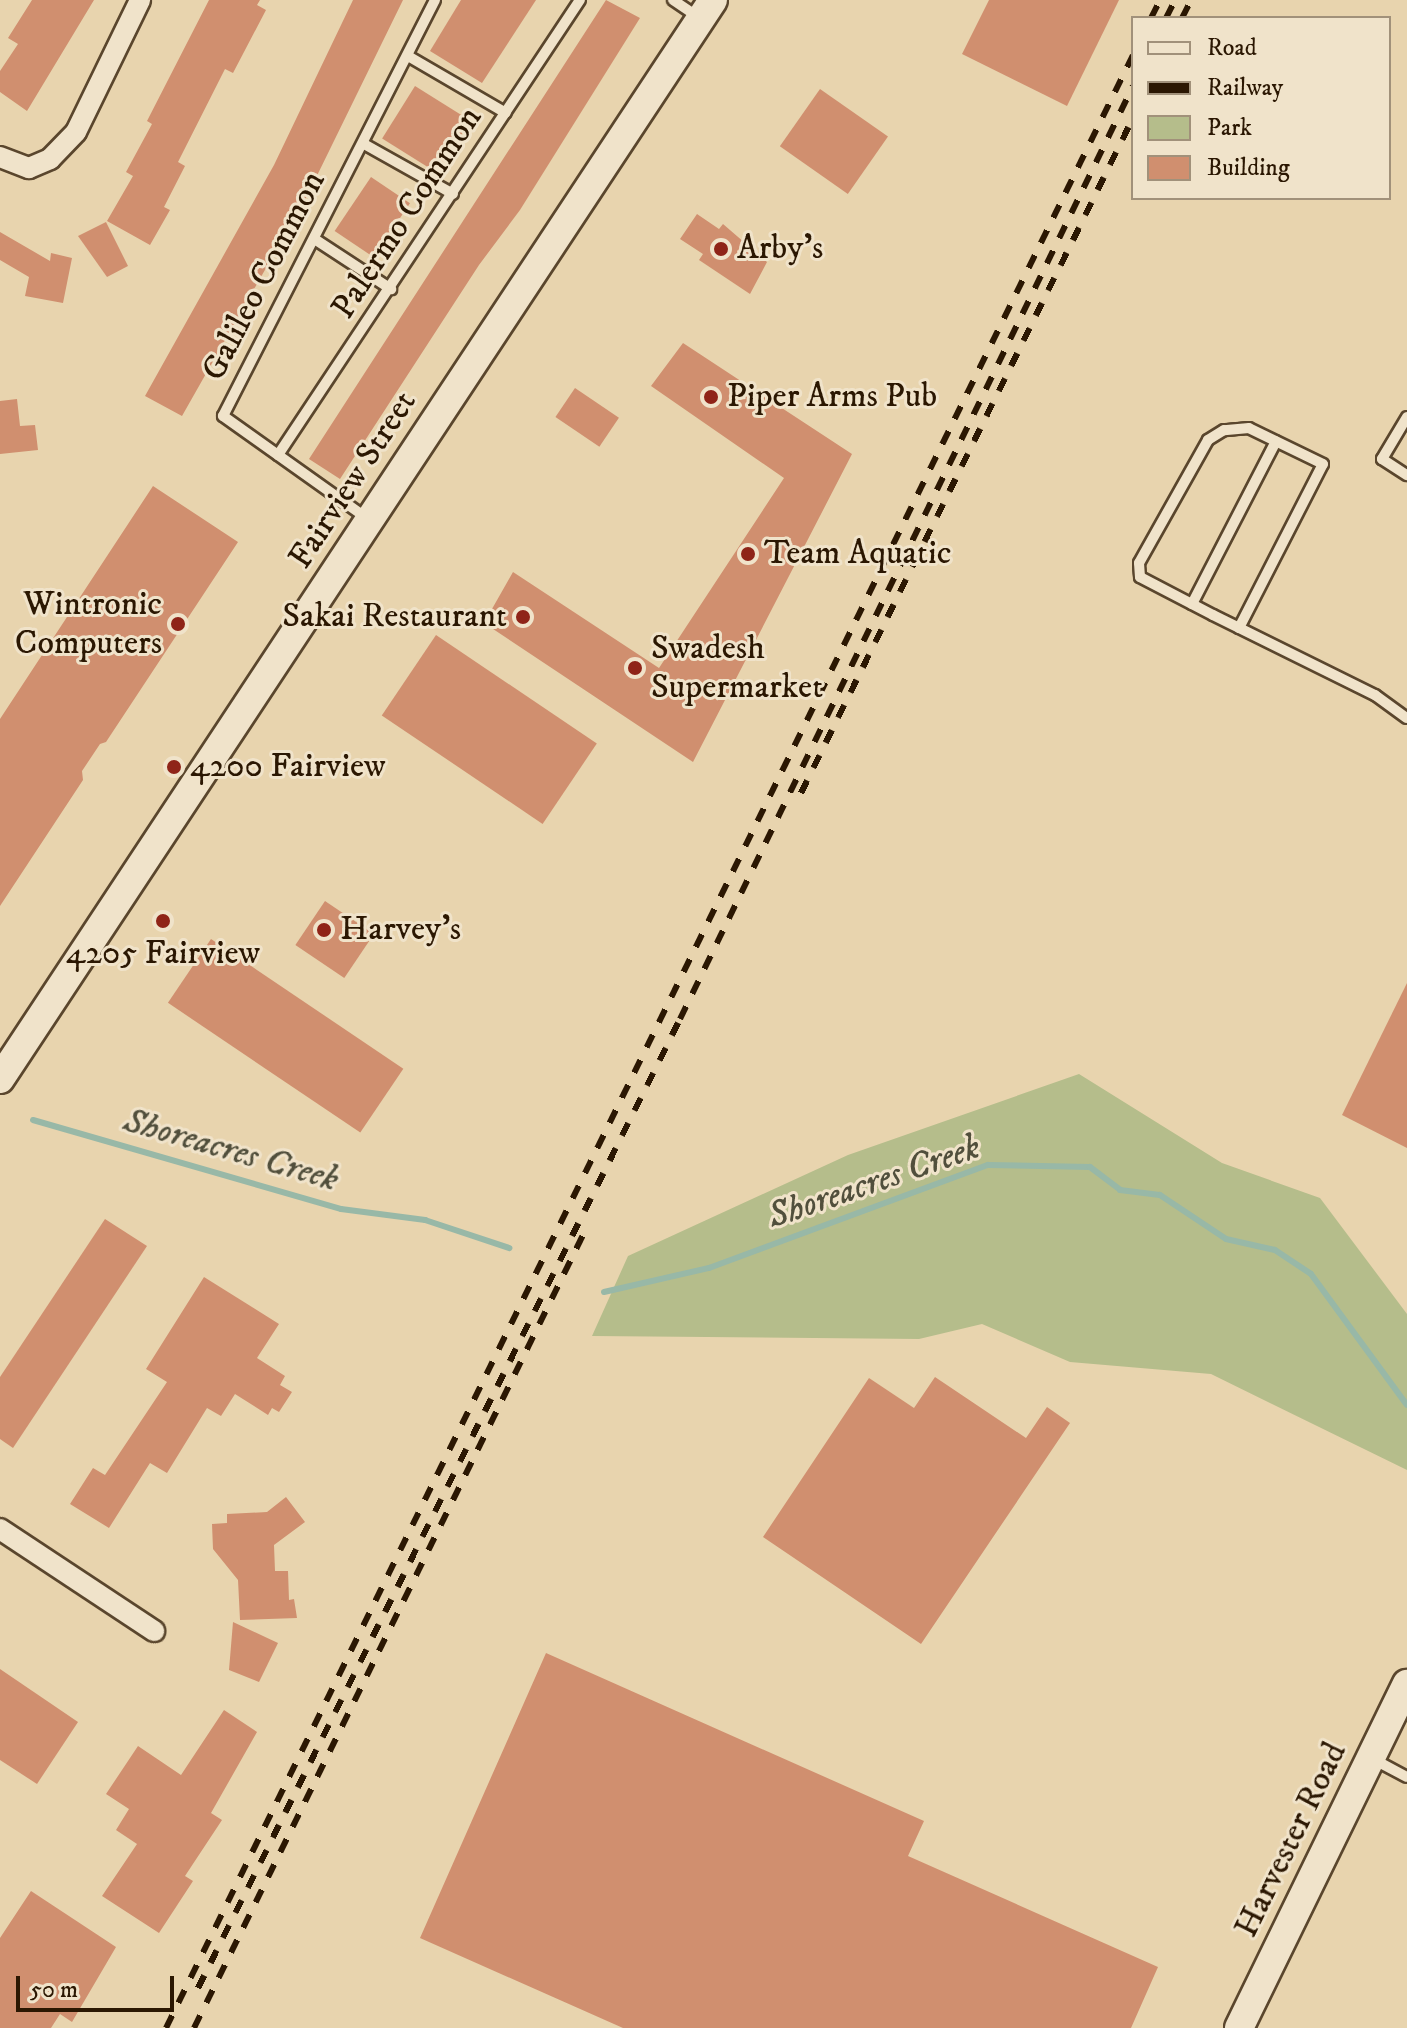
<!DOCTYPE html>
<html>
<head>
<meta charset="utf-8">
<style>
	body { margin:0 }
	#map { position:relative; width:1407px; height:2028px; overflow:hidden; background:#e8d4ae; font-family:"IM FELL DW Pica",serif }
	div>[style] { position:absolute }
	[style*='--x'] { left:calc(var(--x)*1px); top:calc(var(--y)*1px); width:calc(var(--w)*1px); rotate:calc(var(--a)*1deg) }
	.green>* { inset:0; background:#b5bd8b }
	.stream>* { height:6px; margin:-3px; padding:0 3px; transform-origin:3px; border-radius:3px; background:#98b8a7 }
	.building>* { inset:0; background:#d08f6f; transform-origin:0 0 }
	.roads { filter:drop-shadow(2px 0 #5a462d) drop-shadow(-2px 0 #5a462d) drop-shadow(0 2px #5a462d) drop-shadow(0 -2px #5a462d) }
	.service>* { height:10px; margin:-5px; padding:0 5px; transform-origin:5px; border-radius:5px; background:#f0e3ca }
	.minor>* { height:20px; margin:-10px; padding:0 10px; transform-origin:10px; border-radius:10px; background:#f0e3ca }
	.secondary>* { height:28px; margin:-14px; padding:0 14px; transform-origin:14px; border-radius:14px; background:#f0e3ca }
	.rail>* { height:6px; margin-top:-3px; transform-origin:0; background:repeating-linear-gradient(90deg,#2b1702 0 14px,transparent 0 28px) }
	.dots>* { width:22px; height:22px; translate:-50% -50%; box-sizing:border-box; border:4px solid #f0e3ca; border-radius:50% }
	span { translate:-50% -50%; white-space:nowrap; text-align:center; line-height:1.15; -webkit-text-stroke:6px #f0e3ca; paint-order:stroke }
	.street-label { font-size:34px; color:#2b1702 }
	.poi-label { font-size:34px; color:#2b1702 }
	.left { translate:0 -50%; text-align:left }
	.right { translate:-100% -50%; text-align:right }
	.water-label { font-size:36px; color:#514f3c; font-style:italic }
	.legend { position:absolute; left:1131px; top:16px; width:260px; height:184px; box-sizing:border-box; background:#f0e3ca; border:2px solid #a1917a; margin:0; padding:10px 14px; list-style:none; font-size:24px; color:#2b1702 }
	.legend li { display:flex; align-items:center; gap:16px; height:40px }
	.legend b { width:40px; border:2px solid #a1917a }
	.scale { position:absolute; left:16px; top:1976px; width:158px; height:36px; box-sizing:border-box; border:4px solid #2b1702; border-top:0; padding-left:10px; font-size:24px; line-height:28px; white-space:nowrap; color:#2b1702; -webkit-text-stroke:6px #f0e3ca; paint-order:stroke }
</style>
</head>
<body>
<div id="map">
	<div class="green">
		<div style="clip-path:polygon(1079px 1074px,1222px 1163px,1320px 1198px,1407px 1314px,1407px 1470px,1211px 1374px,1070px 1362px,982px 1324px,919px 1339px,592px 1336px,628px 1256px,848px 1155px)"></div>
	</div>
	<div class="stream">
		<div style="--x:33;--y:1120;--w:321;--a:16.1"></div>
		<div style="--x:341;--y:1209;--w:85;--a:7.5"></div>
		<div style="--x:425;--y:1220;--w:89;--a:18.4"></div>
		<div style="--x:604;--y:1292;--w:108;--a:-12.9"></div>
		<div style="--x:709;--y:1268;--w:297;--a:-20.3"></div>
		<div style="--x:988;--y:1165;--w:102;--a:1.1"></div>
		<div style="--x:1090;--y:1167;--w:38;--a:37"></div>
		<div style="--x:1120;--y:1190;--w:40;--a:7.1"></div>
		<div style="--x:1160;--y:1195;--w:79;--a:33.7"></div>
		<div style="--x:1226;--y:1239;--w:50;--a:12.7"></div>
		<div style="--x:1275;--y:1250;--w:43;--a:33.7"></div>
		<div style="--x:1311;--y:1274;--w:162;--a:53.8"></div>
	</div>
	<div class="building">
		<div style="clip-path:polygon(32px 0,94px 0,27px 111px,0 92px,0 71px,18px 44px,8px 38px)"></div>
		<div style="clip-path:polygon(209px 0,260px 0,257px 5px,266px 10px,233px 73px,225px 69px,178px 162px,185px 166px,164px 207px,170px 210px,150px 245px,107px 221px,133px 176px,126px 172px,152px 124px,147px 121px)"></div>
		<div style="clip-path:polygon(353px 0,403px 0,308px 194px,182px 416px,145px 396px,274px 165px)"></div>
		<div style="clip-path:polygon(461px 0,536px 0,482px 83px,430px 51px)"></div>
		<div style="clip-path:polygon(606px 0,640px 18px,520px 210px,479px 265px,340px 479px,309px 459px)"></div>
		<div style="clip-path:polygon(989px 0,1119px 0,1067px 106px,962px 54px)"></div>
		<div style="left:415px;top:86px;width:65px;height:62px;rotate:32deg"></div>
		<div style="left:820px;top:89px;width:83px;height:70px;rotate:35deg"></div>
		<div style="left:371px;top:177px;width:47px;height:65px;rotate:34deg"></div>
		<div style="clip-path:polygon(697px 214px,719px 229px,723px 224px,767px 262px,750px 294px,699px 260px,703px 254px,680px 239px)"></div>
		<div style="clip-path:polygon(106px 222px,128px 266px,107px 277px,78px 236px)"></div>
		<div style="clip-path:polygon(0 232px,50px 261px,51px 253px,72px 258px,63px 303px,25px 296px,29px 277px,0 260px)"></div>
		<div style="clip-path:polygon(683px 343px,852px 454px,693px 762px,484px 623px,513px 572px,659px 668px,784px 478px,651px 386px)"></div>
		<div style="left:575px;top:388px;width:53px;height:35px;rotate:34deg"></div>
		<div style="clip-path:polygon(17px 399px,20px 426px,35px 425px,38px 450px,0 454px,0 401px)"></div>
		<div style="clip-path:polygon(153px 486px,238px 542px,106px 742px,100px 744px,82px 771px,83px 780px,0 906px,0 719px)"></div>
		<div style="left:436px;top:635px;width:194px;height:97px;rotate:34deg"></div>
		<div style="left:325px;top:901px;width:59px;height:53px;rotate:34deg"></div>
		<div style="left:211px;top:939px;width:232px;height:77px;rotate:34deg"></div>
		<div style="clip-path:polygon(1407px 983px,1407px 1148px,1342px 1115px)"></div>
		<div style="clip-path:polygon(105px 1219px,147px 1246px,13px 1448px,0 1439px,0 1377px)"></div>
		<div style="clip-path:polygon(204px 1277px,279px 1324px,257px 1358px,285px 1376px,280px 1385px,292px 1392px,279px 1412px,272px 1408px,268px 1415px,235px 1394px,221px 1416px,207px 1408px,167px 1473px,150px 1463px,109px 1528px,70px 1504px,93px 1468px,105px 1475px,167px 1382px,146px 1369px)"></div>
		<div style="clip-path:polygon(935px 1377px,1026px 1438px,1047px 1407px,1070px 1423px,921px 1644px,763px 1537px,869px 1378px,914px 1408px)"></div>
		<div style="clip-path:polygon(286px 1497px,305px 1522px,274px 1545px,275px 1571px,288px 1571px,289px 1600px,294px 1599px,297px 1618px,240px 1620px,238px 1580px,213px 1549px,212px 1524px,227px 1523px,227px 1514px,267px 1512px)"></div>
		<div style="clip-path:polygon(233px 1622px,278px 1643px,259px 1682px,229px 1670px)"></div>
		<div style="clip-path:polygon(546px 1653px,924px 1821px,908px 1856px,1158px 1967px,1131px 2028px,623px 2028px,420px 1938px)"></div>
		<div style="clip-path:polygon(0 1669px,78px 1722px,37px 1784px,0 1760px)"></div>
		<div style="clip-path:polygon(224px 1710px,257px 1732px,211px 1813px,222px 1820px,185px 1876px,193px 1881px,159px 1933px,102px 1896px,137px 1844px,116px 1830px,129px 1809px,106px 1794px,138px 1746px,181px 1775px)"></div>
		<div style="clip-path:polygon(31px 1891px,116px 1947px,72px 2022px,60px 2014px,51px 2028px,0 2028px,0 1938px)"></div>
	</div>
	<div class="roads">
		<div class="service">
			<div style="--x:673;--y:0;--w:30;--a:34"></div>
			<div style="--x:408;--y:56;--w:113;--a:30.2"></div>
			<div style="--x:364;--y:144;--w:102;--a:29.3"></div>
			<div style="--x:316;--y:240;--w:90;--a:33.2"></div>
			<div style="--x:1407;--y:417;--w:49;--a:120.8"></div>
			<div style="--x:1382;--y:459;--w:30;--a:33"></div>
			<div style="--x:278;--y:455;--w:546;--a:-56.43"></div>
			<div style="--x:368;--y:519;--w:178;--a:-144.6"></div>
			<div style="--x:223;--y:416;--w:467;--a:-63"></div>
			<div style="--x:1192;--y:604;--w:183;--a:-62.7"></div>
			<div style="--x:1239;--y:628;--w:184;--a:-62.9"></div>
			<div style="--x:1323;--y:464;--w:82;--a:-154.1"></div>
			<div style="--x:1249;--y:428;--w:25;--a:175"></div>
			<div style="--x:1224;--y:430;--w:19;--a:148"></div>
			<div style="--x:1208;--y:440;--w:141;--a:119.3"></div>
			<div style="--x:1139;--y:563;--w:14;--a:86"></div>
			<div style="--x:1140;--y:577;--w:82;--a:27.5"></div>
			<div style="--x:1213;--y:615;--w:181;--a:26.3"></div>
			<div style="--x:1375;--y:695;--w:39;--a:36"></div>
			<div style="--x:1373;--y:1759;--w:38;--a:28"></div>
		</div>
		<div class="minor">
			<div style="--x:0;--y:157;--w:31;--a:21"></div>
			<div style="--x:29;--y:168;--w:23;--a:-23"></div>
			<div style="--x:50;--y:159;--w:37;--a:-46"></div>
			<div style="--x:76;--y:132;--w:147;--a:-64.1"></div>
			<div style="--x:0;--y:1529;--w:185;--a:33.5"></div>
		</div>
		<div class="secondary">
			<div style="--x:0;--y:1079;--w:1293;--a:-56.54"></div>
			<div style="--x:1239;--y:2028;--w:383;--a:-64"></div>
		</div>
	</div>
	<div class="rail">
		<div style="--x:1151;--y:18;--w:20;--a:-63"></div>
		<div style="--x:1166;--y:18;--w:20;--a:-63"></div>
		<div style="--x:1182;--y:18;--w:20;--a:-63"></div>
		<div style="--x:801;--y:793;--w:752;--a:-63.81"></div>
		<div style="--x:198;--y:1988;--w:1082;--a:-63.55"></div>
		<div style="--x:680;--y:1019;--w:1037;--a:-64.1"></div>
		<div style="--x:166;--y:2028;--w:2197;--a:-63.89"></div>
		<div style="--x:194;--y:2028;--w:892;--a:-63.87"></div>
	</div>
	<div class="dots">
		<div style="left:721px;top:249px;background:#8f2418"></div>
		<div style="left:711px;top:397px;background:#8f2418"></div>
		<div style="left:748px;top:554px;background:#8f2418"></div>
		<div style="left:523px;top:617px;background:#8f2418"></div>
		<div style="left:178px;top:624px;background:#8f2418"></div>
		<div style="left:635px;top:668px;background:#8f2418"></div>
		<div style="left:174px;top:767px;background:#8f2418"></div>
		<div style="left:163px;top:921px;background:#8f2418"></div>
		<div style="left:324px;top:930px;background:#8f2418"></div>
	</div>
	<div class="street-label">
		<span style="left:407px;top:213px;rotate:-57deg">Palermo Common</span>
		<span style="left:264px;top:276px;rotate:-63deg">Galileo Common</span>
		<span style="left:353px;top:480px;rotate:-57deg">Fairview Street</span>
		<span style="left:1291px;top:1840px;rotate:-64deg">Harvester Road</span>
	</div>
	<div class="poi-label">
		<span class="left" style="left:737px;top:249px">Arby's</span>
		<span class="left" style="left:727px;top:397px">Piper Arms Pub</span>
		<span class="left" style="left:764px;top:554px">Team Aquatic</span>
		<span class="right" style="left:162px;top:624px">Wintronic<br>Computers</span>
		<span class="right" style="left:507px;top:617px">Sakai Restaurant</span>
		<span class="left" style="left:651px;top:668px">Swadesh<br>Supermarket</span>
		<span class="left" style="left:190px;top:767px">4200 Fairview</span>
		<span class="left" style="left:340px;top:930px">Harvey's</span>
		<span style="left:163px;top:954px">4205 Fairview</span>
	</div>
	<div class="water-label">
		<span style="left:231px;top:1150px;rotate:16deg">Shoreacres Creek</span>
		<span style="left:874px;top:1182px;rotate:-19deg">Shoreacres Creek</span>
	</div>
	<ul class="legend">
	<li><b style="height:10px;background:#f0e3ca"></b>Road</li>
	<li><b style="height:10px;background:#2b1702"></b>Railway</li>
	<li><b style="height:22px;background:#b5bd8b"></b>Park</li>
	<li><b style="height:22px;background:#d08f6f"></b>Building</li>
	</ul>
	<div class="scale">50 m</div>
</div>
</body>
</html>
